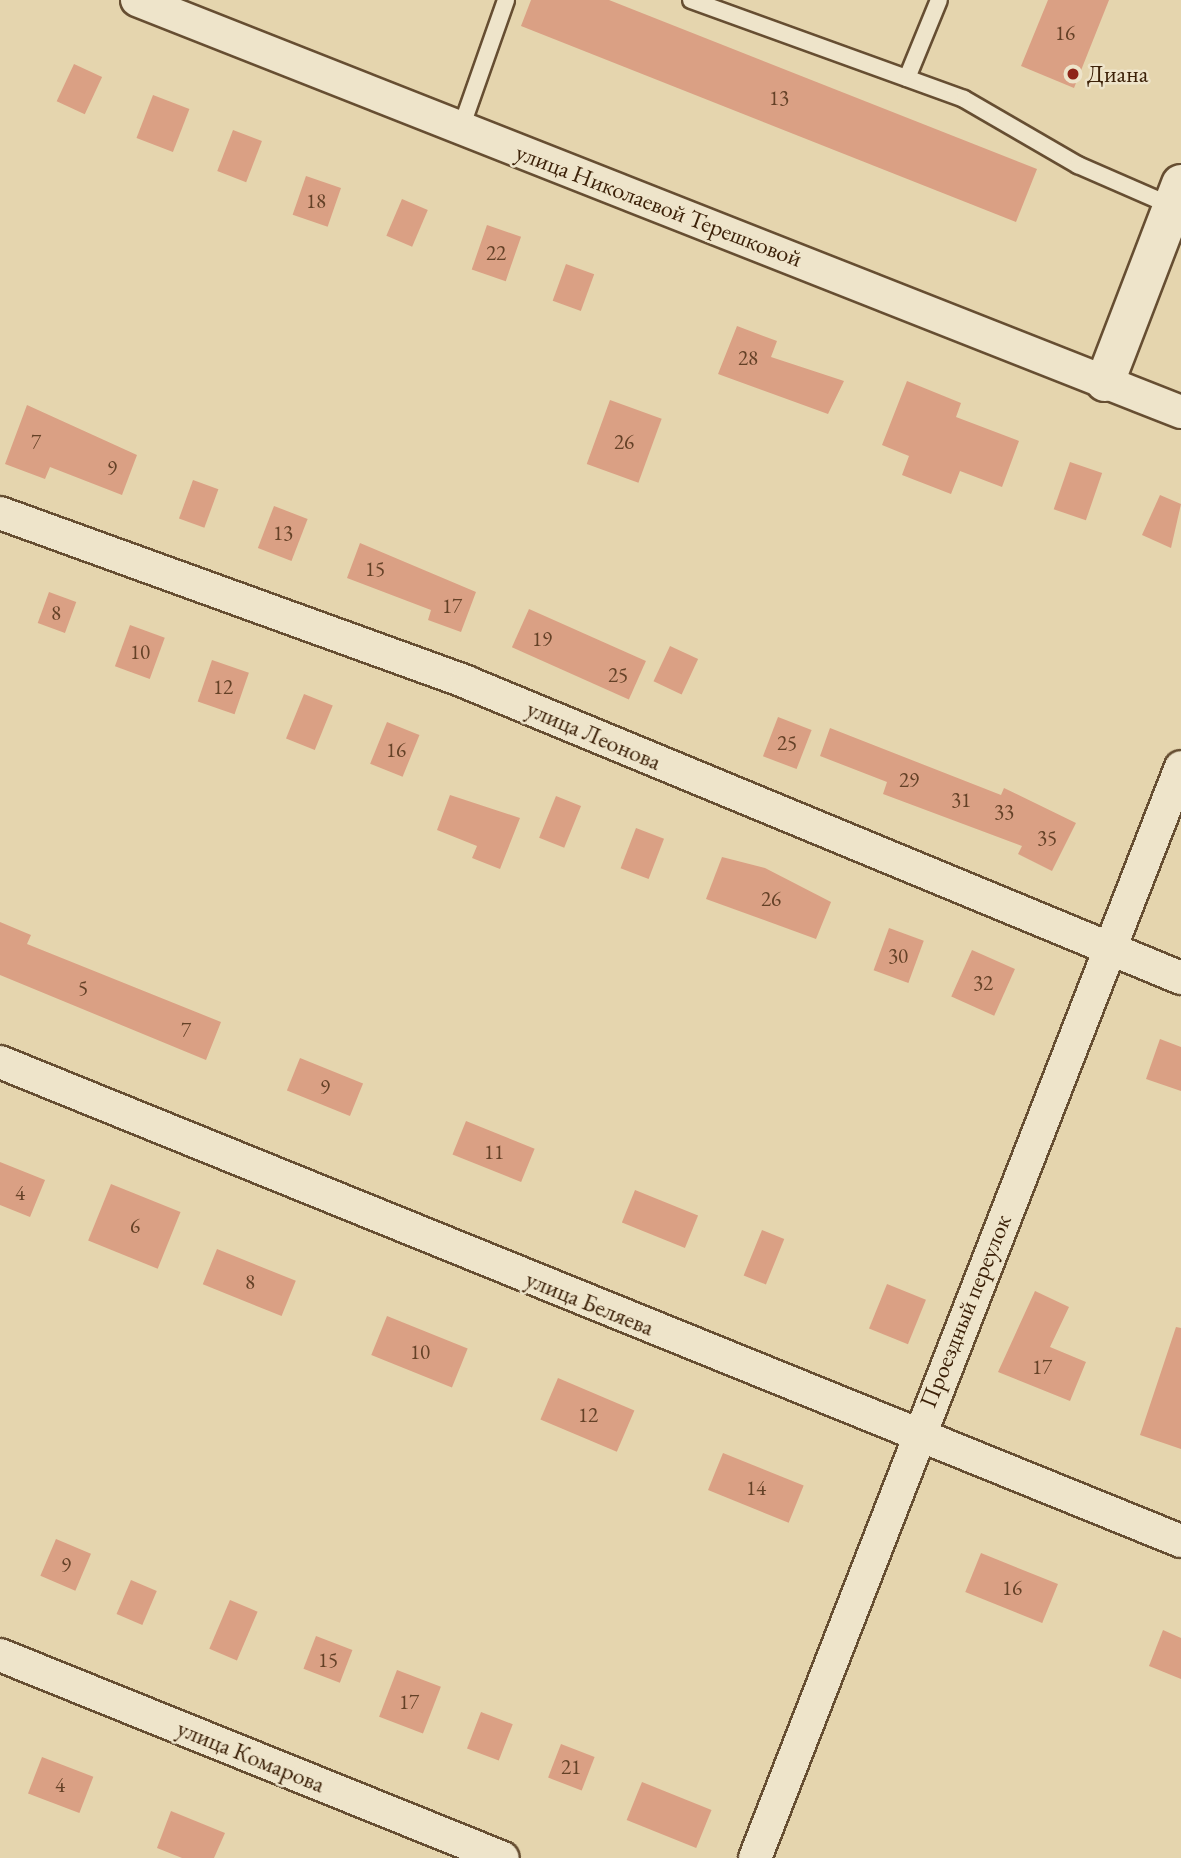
<!DOCTYPE html>
<html>
<head>
<meta charset="utf-8">
<style>
	body { margin:0 }
	#map { position:relative; width:1181px; height:1858px; overflow:hidden; background:#e5d5ae; font-family:"EB Garamond",serif }
	div>[style] { position:absolute }
	[style*='--x'] { left:calc(var(--x)*1px); top:calc(var(--y)*1px); width:calc(var(--w)*1px); rotate:calc(var(--a)*1deg) }
	.building>* { inset:0; background:#daa084; transform-origin:0 0 }
	.roads { filter:drop-shadow(2px 0 #664e32) drop-shadow(-2px 0 #664e32) drop-shadow(0 2px #664e32) drop-shadow(0 -2px #664e32) }
	.service>* { height:16px; margin:-8px; padding:0 8px; transform-origin:8px; border-radius:8px; background:#eee4ca }
	.minor>* { height:32px; margin:-16px; padding:0 16px; transform-origin:16px; border-radius:16px; background:#eee4ca }
	.tertiary>* { height:38px; margin:-19px; padding:0 19px; transform-origin:19px; border-radius:19px; background:#eee4ca }
	.dots>* { width:19px; height:19px; translate:-50% -50%; box-sizing:border-box; border:4px solid #eee4ca; border-radius:50% }
	span { translate:-50% -50%; white-space:nowrap; text-align:center; line-height:1.15; -webkit-text-stroke:5px #eee4ca; paint-order:stroke }
	.number-label { font-size:21px; color:#644127 }
	.number-label span { -webkit-text-stroke-width:0 }
	.poi-label { font-size:24px; color:#3c2108 }
	.left { translate:0 -50%; text-align:left }
	.street-label { font-size:24px; color:#3c2108 }
</style>
</head>
<body>
<div id="map">
	<div class="building">
		<div style="clip-path:polygon(531px 0,609px 0,1037px 169px,1016px 222px,521px 26px)"></div>
		<div style="clip-path:polygon(1048px 0,1109px 0,1074px 88px,1021px 66px)"></div>
		<div style="left:74px;top:64px;width:31px;height:41px;rotate:25deg"></div>
		<div style="left:153px;top:95px;width:39px;height:46px;rotate:21deg"></div>
		<div style="left:233px;top:130px;width:31px;height:44px;rotate:21deg"></div>
		<div style="left:306px;top:176px;width:37px;height:41px;rotate:19deg"></div>
		<div style="left:402px;top:199px;width:28px;height:40px;rotate:23deg"></div>
		<div style="left:487px;top:225px;width:36px;height:47px;rotate:19deg"></div>
		<div style="left:566px;top:264px;width:30px;height:39px;rotate:20deg"></div>
		<div style="clip-path:polygon(737px 326px,777px 341px,771px 357px,844px 381px,828px 414px,718px 374px)"></div>
		<div style="clip-path:polygon(907px 381px,961px 403px,956px 417px,1019px 441px,1002px 487px,960px 471px,951px 494px,902px 475px,909px 456px,882px 445px)"></div>
		<div style="left:610px;top:400px;width:55px;height:68px;rotate:20deg"></div>
		<div style="clip-path:polygon(27px 405px,137px 455px,122px 495px,50px 467px,45px 479px,5px 464px)"></div>
		<div style="left:1070px;top:462px;width:34px;height:50px;rotate:19deg"></div>
		<div style="left:193px;top:480px;width:27px;height:41px;rotate:20deg"></div>
		<div style="clip-path:polygon(1160px 495px,1181px 504px,1171px 548px,1142px 535px)"></div>
		<div style="left:274px;top:506px;width:36px;height:45px;rotate:21deg"></div>
		<div style="clip-path:polygon(360px 543px,476px 592px,461px 632px,428px 620px,431px 610px,347px 578px)"></div>
		<div style="left:49px;top:592px;width:29px;height:33px;rotate:20deg"></div>
		<div style="left:529px;top:609px;width:128px;height:42px;rotate:24deg"></div>
		<div style="left:130px;top:625px;width:37px;height:44px;rotate:20deg"></div>
		<div style="left:670px;top:646px;width:31px;height:39px;rotate:25deg"></div>
		<div style="left:212px;top:660px;width:39px;height:44px;rotate:19deg"></div>
		<div style="left:304px;top:694px;width:31px;height:48px;rotate:22deg"></div>
		<div style="left:778px;top:717px;width:36px;height:42px;rotate:21deg"></div>
		<div style="left:387px;top:722px;width:35px;height:45px;rotate:22deg"></div>
		<div style="clip-path:polygon(830px 728px,1001px 795px,1004px 788px,1076px 823px,1052px 871px,1018px 854px,1022px 846px,883px 794px,887px 782px,820px 756px)"></div>
		<div style="clip-path:polygon(450px 795px,520px 818px,500px 869px,472px 858px,477px 846px,437px 830px)"></div>
		<div style="left:556px;top:796px;width:27px;height:45px;rotate:22deg"></div>
		<div style="left:636px;top:828px;width:30px;height:43px;rotate:21deg"></div>
		<div style="clip-path:polygon(722px 857px,765px 868px,831px 902px,816px 939px,706px 899px)"></div>
		<div style="clip-path:polygon(0 922px,31px 935px,27px 944px,221px 1022px,206px 1060px,0 975px)"></div>
		<div style="left:889px;top:928px;width:37px;height:45px;rotate:20deg"></div>
		<div style="left:972px;top:950px;width:47px;height:51px;rotate:24deg"></div>
		<div style="clip-path:polygon(1160px 1039px,1181px 1047px,1181px 1091px,1146px 1079px)"></div>
		<div style="left:300px;top:1058px;width:68px;height:35px;rotate:22deg"></div>
		<div style="left:466px;top:1121px;width:74px;height:36px;rotate:22deg"></div>
		<div style="clip-path:polygon(0 1162px,45px 1180px,30px 1217px,0 1205px)"></div>
		<div style="left:111px;top:1184px;width:75px;height:61px;rotate:22deg"></div>
		<div style="left:635px;top:1190px;width:68px;height:35px;rotate:22deg"></div>
		<div style="left:762px;top:1230px;width:24px;height:49px;rotate:22deg"></div>
		<div style="left:217px;top:1249px;width:85px;height:38px;rotate:22deg"></div>
		<div style="left:887px;top:1284px;width:42px;height:48px;rotate:22deg"></div>
		<div style="clip-path:polygon(1035px 1291px,1069px 1307px,1050px 1347px,1086px 1362px,1070px 1401px,998px 1372px)"></div>
		<div style="left:387px;top:1316px;width:87px;height:42px;rotate:22deg"></div>
		<div style="clip-path:polygon(1176px 1327px,1181px 1328px,1181px 1449px,1140px 1435px)"></div>
		<div style="left:558px;top:1378px;width:83px;height:45px;rotate:23deg"></div>
		<div style="left:723px;top:1453px;width:87px;height:40px;rotate:22deg"></div>
		<div style="left:56px;top:1539px;width:38px;height:40px;rotate:23deg"></div>
		<div style="left:981px;top:1553px;width:83px;height:42px;rotate:22deg"></div>
		<div style="left:131px;top:1580px;width:28px;height:37px;rotate:23deg"></div>
		<div style="left:230px;top:1600px;width:30px;height:53px;rotate:23deg"></div>
		<div style="clip-path:polygon(1163px 1630px,1181px 1638px,1181px 1679px,1149px 1666px)"></div>
		<div style="left:316px;top:1636px;width:39px;height:35px;rotate:21deg"></div>
		<div style="left:397px;top:1670px;width:47px;height:50px;rotate:21deg"></div>
		<div style="left:481px;top:1712px;width:34px;height:39px;rotate:21deg"></div>
		<div style="left:561px;top:1744px;width:36px;height:36px;rotate:21deg"></div>
		<div style="left:42px;top:1757px;width:55px;height:39px;rotate:21deg"></div>
		<div style="left:642px;top:1782px;width:75px;height:41px;rotate:22deg"></div>
		<div style="clip-path:polygon(171px 1811px,225px 1833px,214px 1858px,182px 1858px,157px 1848px)"></div>
	</div>
	<div class="roads">
		<div class="service">
			<div style="--x:691;--y:0;--w:290;--a:19.9"></div>
			<div style="--x:964;--y:99;--w:132;--a:30.1"></div>
			<div style="--x:1078;--y:165;--w:103;--a:23.6"></div>
			<div style="--x:907;--y:78;--w:84;--a:-67.7"></div>
			<div style="--x:461;--y:128;--w:136;--a:-70.6"></div>
		</div>
		<div class="minor">
			<div style="--x:137;--y:0;--w:1122;--a:21.54"></div>
			<div style="--x:0;--y:513;--w:496;--a:19.9"></div>
			<div style="--x:466;--y:682;--w:774;--a:22.49"></div>
			<div style="--x:0;--y:1062;--w:1274;--a:22.08"></div>
			<div style="--x:0;--y:1655;--w:542;--a:21.98"></div>
			<div style="--x:755;--y:1858;--w:1171;--a:-68.67"></div>
		</div>
		<div class="tertiary">
			<div style="--x:1105;--y:382;--w:212;--a:-69"></div>
		</div>
	</div>
	<div class="dots">
		<div style="left:1073px;top:74px;background:#8f2418"></div>
	</div>
	<div class="number-label">
		<span style="left:1065px;top:33px">16</span>
		<span style="left:779px;top:98px">13</span>
		<span style="left:316px;top:201px">18</span>
		<span style="left:496px;top:253px">22</span>
		<span style="left:748px;top:358px">28</span>
		<span style="left:36px;top:442px">7</span>
		<span style="left:624px;top:442px">26</span>
		<span style="left:112px;top:468px">9</span>
		<span style="left:283px;top:533px">13</span>
		<span style="left:375px;top:569px">15</span>
		<span style="left:452px;top:606px">17</span>
		<span style="left:56px;top:613px">8</span>
		<span style="left:542px;top:639px">19</span>
		<span style="left:140px;top:652px">10</span>
		<span style="left:618px;top:675px">25</span>
		<span style="left:223px;top:687px">12</span>
		<span style="left:787px;top:743px">25</span>
		<span style="left:396px;top:750px">16</span>
		<span style="left:909px;top:780px">29</span>
		<span style="left:961px;top:800px">31</span>
		<span style="left:1004px;top:812px">33</span>
		<span style="left:1047px;top:838px">35</span>
		<span style="left:771px;top:899px">26</span>
		<span style="left:898px;top:956px">30</span>
		<span style="left:983px;top:983px">32</span>
		<span style="left:83px;top:988px">5</span>
		<span style="left:186px;top:1030px">7</span>
		<span style="left:325px;top:1087px">9</span>
		<span style="left:494px;top:1152px">11</span>
		<span style="left:20px;top:1193px">4</span>
		<span style="left:135px;top:1226px">6</span>
		<span style="left:250px;top:1282px">8</span>
		<span style="left:420px;top:1352px">10</span>
		<span style="left:1042px;top:1367px">17</span>
		<span style="left:588px;top:1415px">12</span>
		<span style="left:756px;top:1488px">14</span>
		<span style="left:66px;top:1565px">9</span>
		<span style="left:1012px;top:1588px">16</span>
		<span style="left:328px;top:1660px">15</span>
		<span style="left:409px;top:1702px">17</span>
		<span style="left:571px;top:1767px">21</span>
		<span style="left:60px;top:1785px">4</span>
	</div>
	<div class="poi-label">
		<span class="left" style="left:1087px;top:74px">Диана</span>
	</div>
	<div class="street-label">
		<span style="left:659px;top:205px;rotate:21deg">улица Николаевой Терешковой</span>
		<span style="left:594px;top:735px;rotate:23deg">улица Леонова</span>
		<span style="left:590px;top:1303px;rotate:22deg">улица Беляева</span>
		<span style="left:965px;top:1311px;rotate:-68deg">Проездный переулок</span>
		<span style="left:251px;top:1756px;rotate:22deg">улица Комарова</span>
	</div>
</div>
</body>
</html>
